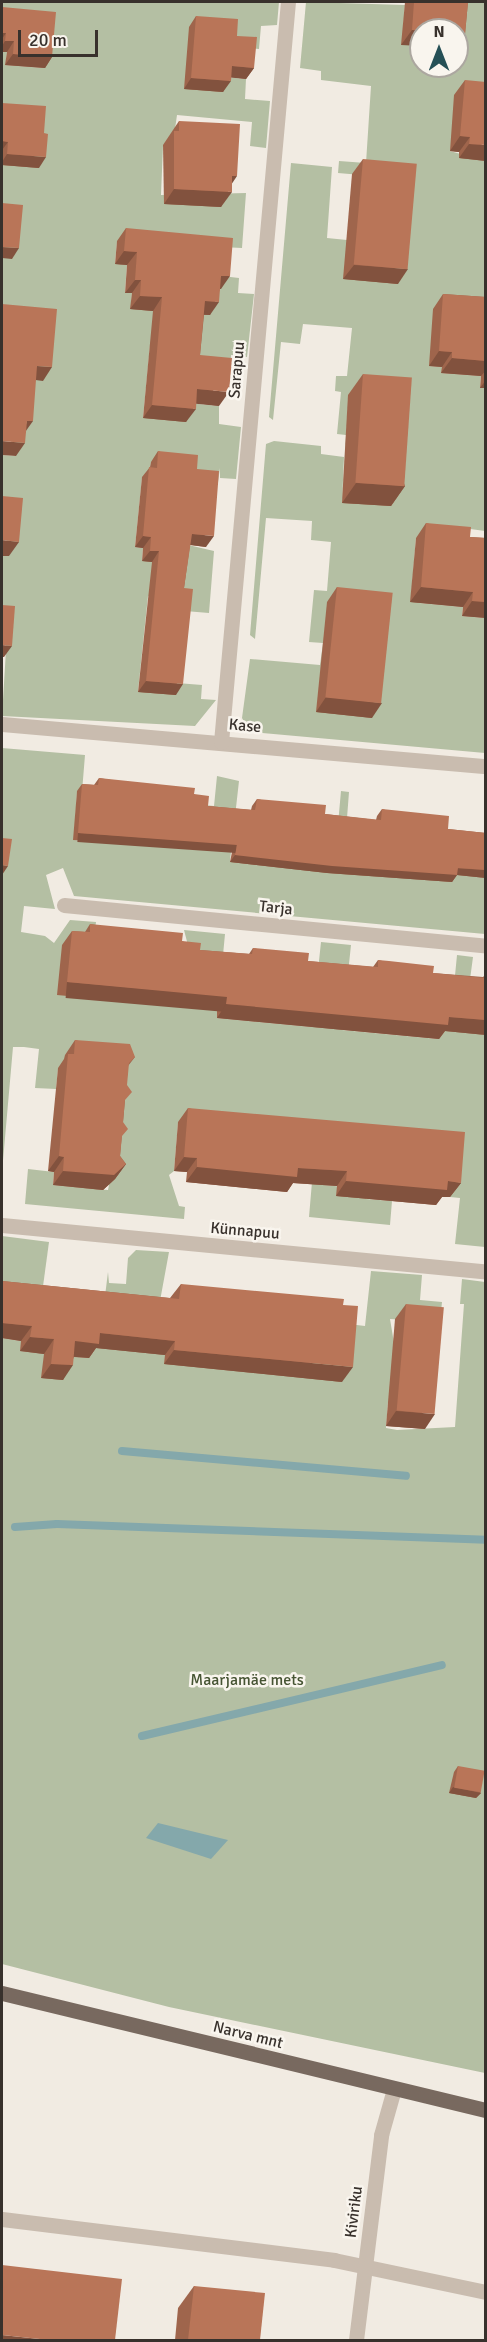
<!DOCTYPE html>
<html>
<head>
<meta charset="utf-8">
<style>
	body { margin:0 }
	#map { position:relative; width:487px; height:2342px; overflow:hidden; background:#f1ebe2; font-family:Signika,sans-serif }
	div>[style] { position:absolute }
	[style*='--x'] { left:calc(var(--x)*1px); top:calc(var(--y)*1px); width:calc(var(--w)*1px); rotate:calc(var(--a)*1deg) }
	.green>* { inset:0; background:#b4bfa3 }
	.water>* { inset:0; background:#84a8ab }
	.stream>* { height:8px; margin:-4px; padding:0 4px; transform-origin:4px; border-radius:4px; background:#84a8ab }
	.minor>* { height:15px; margin:-7.5px; padding:0 7.5px; transform-origin:7.5px; border-radius:7.5px; background:#c9bcaf }
	.major>* { height:15px; margin:-7.5px; padding:0 7.5px; transform-origin:7.5px; border-radius:7.5px; background:#78695f }
	.wall>* { inset:0; background:#9f654c }
	.shaded-wall>* { inset:0; background:#82523e; transform-origin:0 0 }
	.building>* { inset:0; background:#b97558; transform-origin:0 0 }
	span { translate:-50% -50%; white-space:nowrap; text-align:center; line-height:1.15; -webkit-text-stroke:5px #f9f5ee; paint-order:stroke }
	.street-label { font-size:16px; color:#38312c }
	.park-label { font-size:16px; color:#465433 }
	.frame { position:absolute; inset:0; border:3px solid #38312c; pointer-events:none }
	.north { position:absolute; left:409px; top:18px; width:60px; height:60px; box-sizing:border-box; background:#f9f5ee; border:2px solid #aca7a0; border-radius:50%; rotate:0deg; font-size:16px; font-weight:700; line-height:24px; text-align:center; color:#38312c }
	.north::after { content:''; display:block; margin:auto; width:21px; height:27px; background:#265056; clip-path:polygon(50% 0,100% 100%,50% 72%,0 100%) }
	.scale { position:absolute; left:18px; top:30px; width:80px; height:27px; box-sizing:border-box; border:3px solid #38312c; border-top:0; padding-left:8px; font-size:18px; line-height:21px; white-space:nowrap; color:#38312c; -webkit-text-stroke:4px #f9f5ee; paint-order:stroke }
</style>
</head>
<body>
<div id="map">
	<div class="green">
		<div style="clip-path:polygon(2px 2px,279px 2px,277px 25px,261px 26px,259px 49px,229px 46px,225px 77px,246px 79px,245px 99px,270px 101px,266px 148px,250px 146px,252px 122px,177px 115px,174px 136px,168px 146px,163px 146px,161px 195px,246px 193px,242px 248px,117px 242px,115px 263px,127px 265px,125px 292px,132px 293px,131px 309px,222px 276px,239px 278px,238px 293px,254px 294px,247px 357px,231px 355px,230px 371px,150px 346px,143px 418px,188px 403px,219px 406px,219px 424px,241px 427px,236px 479px,220px 478px,220px 468px,218px 482px,151px 462px,149px 478px,142px 478px,135px 547px,143px 548px,142px 561px,184px 544px,214px 551px,209px 613px,185px 611px,148px 596px,138px 691px,177px 683px,202px 685px,201px 699px,216px 700px,195px 726px,2px 716px,8px 617px,2px 616px,2px 556px,9px 556px,2px 511px,2px 455px,16px 456px,2px 415px,2px 52px,7px 52px,6px 65px,44px 68px,2px 18px)"></div>
		<div style="clip-path:polygon(306px 2px,405px 5px,402px 44px,421px 46px,421px 66px,457px 66px,459px 2px,485px 2px,485px 98px,450px 151px,485px 161px,485px 303px,429px 366px,442px 367px,442px 373px,481px 376px,480px 388px,485px 388px,485px 531px,463px 528px,416px 538px,411px 598px,420px 603px,463px 607px,462px 616px,485px 618px,485px 753px,250px 732px,242px 718px,250px 659px,320px 665px,323px 643px,309px 642px,314px 590px,327px 591px,331px 542px,311px 540px,312px 521px,266px 518px,255px 639px,250px 635px,266px 444px,274px 441px,321px 446px,321px 454px,344px 457px,342px 503px,346px 435px,337px 434px,341px 392px,335px 391px,336px 376px,347px 376px,352px 328px,303px 324px,300px 344px,281px 342px,273px 420px,269px 417px,291px 163px,332px 167px,327px 238px,347px 240px,407px 179px,338px 173px,339px 161px,366px 163px,371px 86px,321px 80px,321px 71px,300px 68px)"></div>
		<div style="clip-path:polygon(2px 748px,85px 755px,82px 792px,77px 792px,74px 840px,200px 850px,204px 805px,214px 806px,217px 776px,239px 781px,230px 861px,338px 824px,341px 791px,349px 792px,345px 844px,456px 837px,485px 850px,485px 934px,74px 896px,63px 868px,46px 875px,55px 909px,24px 906px,21px 932px,45px 936px,54px 943px,70px 920px,96px 922px,94px 939px,191px 957px,184px 930px,225px 934px,217px 1018px,312px 1027px,321px 942px,351px 945px,342px 1030px,438px 1039px,453px 996px,457px 955px,473px 957px,469px 987px,474px 1033px,486px 1035px,485px 1247px,455px 1244px,460px 1198px,450px 1197px,454px 1147px,324px 1185px,366px 1189px,366px 1199px,392px 1201px,390px 1225px,309px 1217px,312px 1182px,178px 1123px,174px 1171px,169px 1175px,179px 1206px,185px 1207px,184px 1219px,25px 1204px,28px 1169px,54px 1172px,53px 1185px,108px 1190px,109px 1185px,63px 1069px,58px 1069px,56px 1089px,35px 1088px,39px 1049px,24px 1047px,13px 1047px,2px 1172px)"></div>
		<div style="clip-path:polygon(2px 1236px,49px 1242px,41px 1301px,2px 1297px)"></div>
		<div style="clip-path:polygon(136px 1250px,169px 1252px,160px 1301px,365px 1326px,371px 1271px,422px 1275px,420px 1300px,442px 1302px,440px 1322px,390px 1319px,404px 1403px,388px 1402px,386px 1428px,397px 1430px,455px 1427px,464px 1304px,460px 1304px,462px 1279px,485px 1282px,485px 2073px,169px 2007px,2px 1964px,2px 1338px,21px 1341px,21px 1351px,88px 1358px,105px 1296px,108px 1272px,109px 1283px,126px 1284px,128px 1258px)"></div>
	</div>
	<div class="water">
		<div style="clip-path:polygon(158px 1823px,228px 1840px,211px 1859px,146px 1838px)"></div>
	</div>
	<div class="stream">
		<div style="--x:122;--y:1451;--w:285;--a:5"></div>
		<div style="--x:15;--y:1527;--w:42;--a:-4.1"></div>
		<div style="--x:57;--y:1524;--w:429;--a:2.1"></div>
		<div style="--x:142;--y:1736;--w:308;--a:-13.3"></div>
	</div>
	<div class="minor">
		<div style="--x:2;--y:724;--w:486;--a:5"></div>
		<div style="--x:221;--y:742;--w:743;--a:-84.83"></div>
		<div style="--x:64;--y:905;--w:424;--a:5.5"></div>
		<div style="--x:2;--y:1225;--w:486;--a:5.5"></div>
		<div style="--x:2;--y:2219;--w:335;--a:7"></div>
		<div style="--x:334;--y:2260;--w:155;--a:11.9"></div>
		<div style="--x:356;--y:2340;--w:207;--a:-83"></div>
		<div style="--x:381;--y:2135;--w:48;--a:-74.2"></div>
	</div>
	<div class="major">
		<div style="--x:2;--y:1993;--w:498;--a:13.6"></div>
	</div>
	<div class="wall">
		<div style="clip-path:polygon(405px 2px,468px 2px,465px 34px,457px 46px,457px 30px,401px 45px)"></div>
		<div style="clip-path:polygon(2px 7px,52px 57px,45px 68px,5px 65px,7px 52px,2px 52px)"></div>
		<div style="clip-path:polygon(196px 16px,237px 36px,254px 68px,246px 79px,231px 77px,223px 92px,184px 89px,189px 27px)"></div>
		<div style="clip-path:polygon(465px 80px,486px 161px,459px 158px,459px 152px,450px 151px,454px 95px)"></div>
		<div style="clip-path:polygon(2px 103px,39px 168px,2px 165px)"></div>
		<div style="clip-path:polygon(179px 121px,232px 183px,221px 207px,164px 204px,163px 145px)"></div>
		<div style="clip-path:polygon(363px 159px,398px 284px,343px 279px,352px 174px)"></div>
		<div style="clip-path:polygon(126px 228px,221px 289px,220px 289px,210px 315px,204px 315px,200px 355px,219px 406px,196px 403px,186px 422px,143px 418px,153px 311px,130px 309px,132px 293px,125px 293px,127px 265px,115px 264px,117px 241px)"></div>
		<div style="clip-path:polygon(443px 294px,486px 297px,486px 388px,480px 388px,481px 376px,441px 373px,442px 367px,429px 366px,433px 309px)"></div>
		<div style="clip-path:polygon(363px 374px,405px 486px,391px 506px,342px 503px,348px 395px)"></div>
		<div style="clip-path:polygon(158px 451px,197px 469px,206px 547px,190px 545px,184px 588px,176px 695px,138px 692px,152px 562px,142px 561px,143px 548px,135px 547px,142px 477px,150px 467px,151px 462px)"></div>
		<div style="clip-path:polygon(426px 523px,470px 537px,486px 538px,486px 618px,462px 616px,463px 607px,410px 602px,416px 538px)"></div>
		<div style="clip-path:polygon(337px 587px,372px 718px,316px 712px,327px 602px)"></div>
		<div style="clip-path:polygon(99px 778px,194px 794px,208px 806px,251px 810px,252px 806px,257px 799px,325px 814px,376px 820px,377px 816px,382px 809px,448px 829px,486px 833px,486px 878px,457px 875px,452px 882px,327px 873px,230px 862px,232px 852px,73px 840px,77px 791px,82px 784px,94px 785px)"></div>
		<div style="clip-path:polygon(90px 924px,182px 941px,200px 950px,249px 954px,253px 948px,308px 961px,373px 967px,378px 960px,433px 973px,483px 977px,486px 974px,486px 1035px,445px 1031px,439px 1039px,217px 1018px,217px 1010px,57px 995px,62px 945px,72px 931px,85px 932px)"></div>
		<div style="clip-path:polygon(75px 1040px,135px 1057px,128px 1066px,120px 1156px,126px 1164px,115px 1179px,103px 1190px,53px 1185px,54px 1172px,48px 1171px,58px 1068px,64px 1059px,65px 1055px)"></div>
		<div style="clip-path:polygon(188px 1108px,461px 1183px,450px 1197px,442px 1197px,436px 1205px,336px 1196px,337px 1186px,293px 1183px,287px 1192px,186px 1182px,187px 1172px,174px 1171px,178px 1122px)"></div>
		<div style="clip-path:polygon(2px 1281px,170px 1298px,181px 1284px,342px 1382px,164px 1364px,165px 1355px,96px 1348px,89px 1358px,74px 1357px,63px 1380px,41px 1378px,44px 1354px,20px 1351px,21px 1341px,2px 1338px)"></div>
		<div style="clip-path:polygon(406px 1304px,425px 1429px,386px 1426px,395px 1319px)"></div>
		<div style="clip-path:polygon(458px 1766px,481px 1793px,476px 1798px,449px 1793px,454px 1772px)"></div>
		<div style="clip-path:polygon(194px 2286px,260px 2340px,175px 2340px,178px 2308px)"></div>
	</div>
	<div class="shaded-wall">
		<div style="clip-path:polygon(412px 30px,421px 31px,421px 46px,401px 45px)"></div>
		<div style="clip-path:polygon(2px 33px,6px 33px,2px 39px)"></div>
		<div style="clip-path:polygon(457px 34px,465px 34px,457px 46px)"></div>
		<div style="clip-path:polygon(5px 41px,14px 41px,7px 52px,2px 52px,2px 46px)"></div>
		<div style="clip-path:polygon(13px 54px,52px 57px,45px 68px,5px 65px)"></div>
		<div style="clip-path:polygon(232px 66px,254px 68px,246px 79px,225px 77px)"></div>
		<div style="clip-path:polygon(191px 78px,231px 81px,223px 92px,184px 89px)"></div>
		<div style="clip-path:polygon(460px 136px,470px 137px,459px 152px,450px 151px)"></div>
		<div style="clip-path:polygon(2px 141px,8px 142px,2px 150px)"></div>
		<div style="clip-path:polygon(469px 144px,486px 145px,486px 161px,459px 158px)"></div>
		<div style="clip-path:polygon(7px 154px,46px 157px,39px 168px,2px 165px,2px 162px)"></div>
		<div style="clip-path:polygon(232px 176px,237px 176px,227px 191px)"></div>
		<div style="clip-path:polygon(174px 189px,232px 192px,221px 207px,164px 204px)"></div>
		<div style="clip-path:polygon(2px 247px,19px 248px,12px 259px,2px 258px)"></div>
		<div style="clip-path:polygon(124px 251px,137px 252px,127px 265px,115px 264px)"></div>
		<div style="clip-path:polygon(354px 265px,408px 269px,398px 284px,343px 279px)"></div>
		<div style="clip-path:polygon(221px 276px,230px 276px,221px 289px,212px 289px)"></div>
		<div style="clip-path:polygon(135px 280px,141px 280px,132px 293px,125px 293px)"></div>
		<div style="clip-path:polygon(140px 296px,162px 297px,153px 311px,130px 309px)"></div>
		<div style="clip-path:polygon(205px 301px,219px 302px,210px 315px,196px 314px)"></div>
		<div style="clip-path:polygon(439px 351px,452px 352px,442px 367px,429px 366px)"></div>
		<div style="clip-path:polygon(452px 358px,486px 361px,486px 370px,481px 376px,441px 373px)"></div>
		<div style="clip-path:polygon(37px 366px,52px 367px,43px 381px,28px 379px)"></div>
		<div style="clip-path:polygon(486px 380px,486px 388px,480px 388px)"></div>
		<div style="clip-path:polygon(197px 389px,229px 392px,219px 406px,188px 403px)"></div>
		<div style="clip-path:polygon(152px 405px,196px 409px,186px 422px,143px 418px)"></div>
		<div style="clip-path:polygon(27px 421px,33px 421px,23px 435px)"></div>
		<div style="clip-path:polygon(2px 441px,25px 443px,16px 456px,2px 455px)"></div>
		<div style="clip-path:polygon(356px 483px,405px 486px,391px 506px,342px 503px)"></div>
		<div style="clip-path:polygon(192px 534px,214px 536px,206px 547px,184px 544px)"></div>
		<div style="clip-path:polygon(143px 536px,151px 537px,143px 548px,135px 547px)"></div>
		<div style="clip-path:polygon(2px 540px,19px 542px,9px 556px,2px 556px)"></div>
		<div style="clip-path:polygon(150px 551px,159px 551px,152px 562px,142px 561px)"></div>
		<div style="clip-path:polygon(421px 587px,473px 592px,463px 607px,410px 602px)"></div>
		<div style="clip-path:polygon(472px 601px,486px 602px,486px 618px,462px 616px)"></div>
		<div style="clip-path:polygon(2px 645px,12px 646px,4px 657px,2px 657px)"></div>
		<div style="clip-path:polygon(146px 681px,183px 684px,176px 695px,138px 692px)"></div>
		<div style="clip-path:polygon(326px 697px,382px 703px,372px 718px,316px 712px)"></div>
		<div style="left:78px;top:833px;width:159px;height:9px;rotate:4deg"></div>
		<div style="clip-path:polygon(235px 855px,486px 870px,486px 878px,457px 875px,452px 882px,327px 873px,230px 862px)"></div>
		<div style="clip-path:polygon(2px 865px,8px 866px,2px 875px)"></div>
		<div style="left:67px;top:982px;width:161px;height:16px;rotate:5deg"></div>
		<div style="clip-path:polygon(226px 1004px,449px 1017px,486px 1020px,486px 1035px,445px 1031px,439px 1039px,217px 1018px)"></div>
		<div style="clip-path:polygon(59px 1156px,64px 1157px,54px 1172px,48px 1171px)"></div>
		<div style="clip-path:polygon(184px 1157px,197px 1158px,187px 1172px,174px 1171px)"></div>
		<div style="clip-path:polygon(126px 1164px,115px 1179px,103px 1190px,53px 1185px,63px 1171px)"></div>
		<div style="clip-path:polygon(197px 1167px,298px 1168px,347px 1171px,337px 1186px,293px 1183px,287px 1192px,186px 1182px)"></div>
		<div style="clip-path:polygon(346px 1181px,448px 1181px,461px 1183px,450px 1197px,442px 1197px,436px 1205px,336px 1196px)"></div>
		<div style="clip-path:polygon(2px 1323px,32px 1326px,21px 1341px,2px 1338px)"></div>
		<div style="clip-path:polygon(100px 1333px,175px 1341px,165px 1355px,96px 1348px,89px 1358px,65px 1356px,75px 1341px)"></div>
		<div style="clip-path:polygon(30px 1337px,54px 1339px,44px 1354px,20px 1351px)"></div>
		<div style="clip-path:polygon(174px 1350px,353px 1367px,342px 1382px,164px 1364px)"></div>
		<div style="clip-path:polygon(51px 1364px,73px 1365px,63px 1380px,41px 1378px)"></div>
		<div style="clip-path:polygon(396px 1411px,435px 1414px,425px 1429px,386px 1426px)"></div>
		<div style="clip-path:polygon(453px 1787px,481px 1793px,476px 1798px,449px 1793px)"></div>
		<div style="clip-path:polygon(2px 2335px,49px 2340px,2px 2340px)"></div>
	</div>
	<div class="building">
		<div style="clip-path:polygon(414px 2px,468px 2px,465px 34px,457px 34px,457px 30px,412px 30px)"></div>
		<div style="clip-path:polygon(2px 7px,56px 12px,52px 57px,13px 54px,14px 41px,5px 41px,6px 33px,2px 33px)"></div>
		<div style="clip-path:polygon(196px 16px,238px 19px,237px 36px,257px 37px,254px 68px,232px 66px,231px 81px,191px 78px)"></div>
		<div style="clip-path:polygon(465px 80px,486px 82px,486px 145px,469px 144px,470px 137px,460px 136px)"></div>
		<div style="clip-path:polygon(2px 103px,46px 106px,44px 133px,48px 134px,46px 157px,7px 154px,8px 142px,2px 141px)"></div>
		<div style="clip-path:polygon(179px 121px,240px 124px,237px 176px,232px 176px,232px 192px,174px 189px,174px 131px,179px 131px)"></div>
		<div style="left:363px;top:159px;width:54px;height:106px;rotate:5deg"></div>
		<div style="clip-path:polygon(2px 203px,23px 205px,19px 248px,2px 247px)"></div>
		<div style="clip-path:polygon(126px 228px,233px 238px,230px 276px,221px 276px,219px 302px,205px 301px,200px 355px,232px 358px,229px 392px,197px 389px,196px 409px,152px 405px,162px 297px,140px 296px,141px 280px,135px 280px,137px 252px,124px 251px)"></div>
		<div style="clip-path:polygon(443px 294px,486px 297px,486px 361px,452px 358px,452px 352px,439px 351px)"></div>
		<div style="clip-path:polygon(2px 304px,57px 309px,52px 367px,37px 366px,33px 421px,27px 421px,25px 443px,2px 441px)"></div>
		<div style="left:363px;top:374px;width:49px;height:109px;rotate:4deg"></div>
		<div style="clip-path:polygon(158px 451px,198px 455px,197px 469px,219px 471px,214px 536px,192px 534px,184px 588px,193px 589px,183px 684px,146px 681px,159px 551px,150px 551px,151px 537px,143px 536px,149px 467px,157px 468px)"></div>
		<div style="clip-path:polygon(2px 496px,23px 498px,19px 542px,2px 540px)"></div>
		<div style="clip-path:polygon(426px 523px,471px 527px,470px 537px,486px 538px,486px 602px,472px 601px,473px 592px,421px 587px)"></div>
		<div style="left:337px;top:587px;width:56px;height:111px;rotate:6deg"></div>
		<div style="clip-path:polygon(2px 605px,15px 606px,12px 646px,2px 645px)"></div>
		<div style="clip-path:polygon(99px 778px,195px 788px,194px 794px,209px 796px,208px 806px,255px 810px,257px 799px,326px 805px,325px 814px,381px 820px,382px 809px,449px 816px,448px 829px,486px 833px,486px 870px,458px 868px,457px 875px,332px 866px,235px 855px,237px 845px,78px 833px,82px 784px,98px 785px)"></div>
		<div style="clip-path:polygon(2px 838px,12px 839px,8px 866px,2px 865px)"></div>
		<div style="clip-path:polygon(90px 924px,183px 933px,182px 941px,201px 943px,200px 950px,252px 954px,253px 948px,309px 953px,308px 961px,378px 967px,378px 960px,389px 961px,434px 966px,433px 973px,486px 978px,486px 1020px,449px 1017px,448px 1025px,226px 1004px,227px 997px,67px 982px,72px 931px,90px 932px)"></div>
		<div style="clip-path:polygon(75px 1040px,130px 1044px,135px 1057px,129px 1063px,127px 1085px,132px 1092px,125px 1100px,123px 1122px,128px 1129px,122px 1136px,120px 1156px,126px 1164px,114px 1175px,63px 1171px,64px 1157px,59px 1156px,68px 1054px,74px 1054px)"></div>
		<div style="clip-path:polygon(188px 1108px,465px 1132px,461px 1183px,448px 1181px,447px 1190px,346px 1181px,347px 1171px,298px 1168px,297px 1177px,197px 1167px,197px 1158px,184px 1157px)"></div>
		<div style="clip-path:polygon(2px 1281px,179px 1299px,181px 1284px,344px 1299px,343px 1305px,358px 1306px,353px 1367px,174px 1350px,175px 1341px,100px 1333px,99px 1344px,75px 1341px,73px 1365px,51px 1364px,54px 1339px,30px 1337px,32px 1326px,2px 1323px)"></div>
		<div style="left:406px;top:1304px;width:38px;height:107px;rotate:5deg"></div>
		<div style="left:458px;top:1766px;width:27px;height:22px;rotate:10deg"></div>
		<div style="clip-path:polygon(2px 2265px,122px 2279px,115px 2340px,49px 2340px,2px 2335px)"></div>
		<div style="clip-path:polygon(194px 2286px,265px 2293px,260px 2340px,188px 2340px)"></div>
	</div>
	<div class="street-label">
		<span style="left:237px;top:370px;rotate:-85deg">Sarapuu</span>
		<span style="left:245px;top:726px;rotate:5deg">Kase</span>
		<span style="left:276px;top:908px;rotate:6deg">Tarja</span>
		<span style="left:245px;top:1231px;rotate:5deg">Künnapuu</span>
		<span style="left:248px;top:2035px;rotate:14deg">Narva mnt</span>
		<span style="left:354px;top:2212px;rotate:-83deg">Kiviriku</span>
	</div>
	<div class="park-label">
		<span style="left:247px;top:1680px">Maarjamäe mets</span>
	</div>
	<div class="frame"></div>
	<div class="north">N</div>
	<div class="scale">20 m</div>
</div>
</body>
</html>
